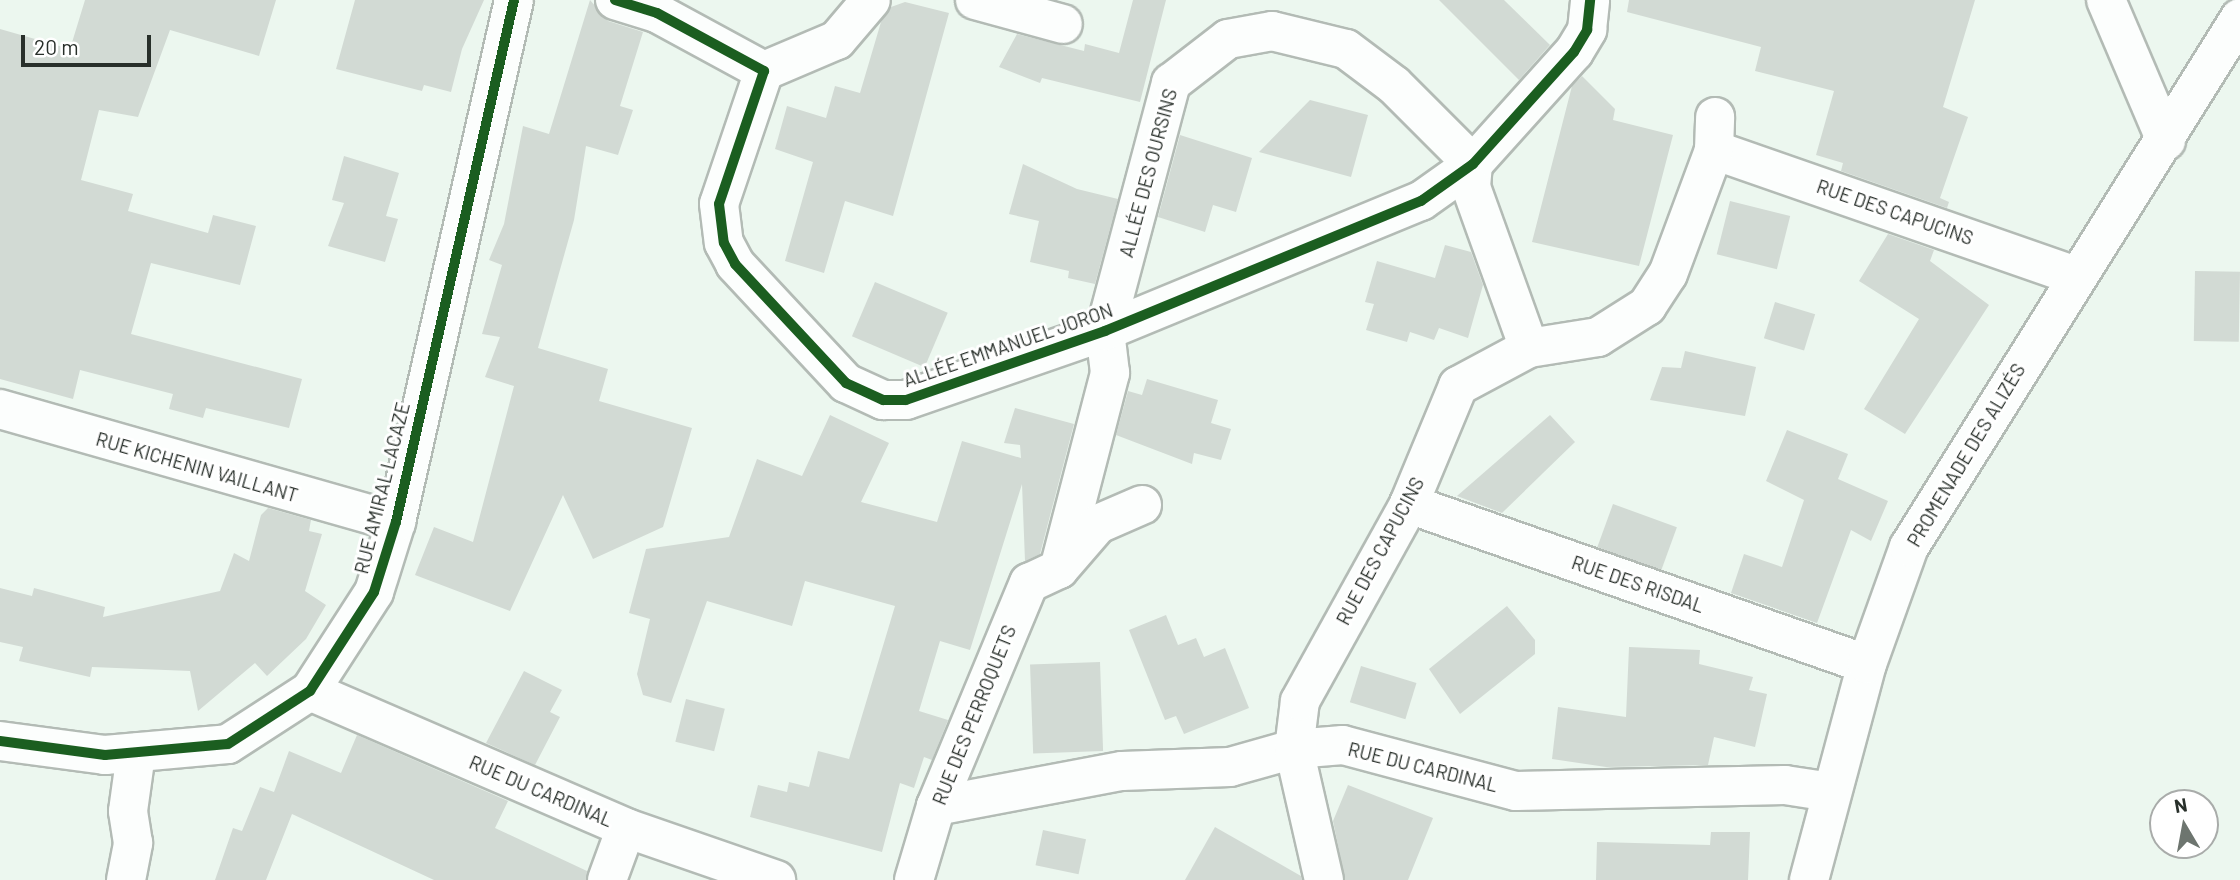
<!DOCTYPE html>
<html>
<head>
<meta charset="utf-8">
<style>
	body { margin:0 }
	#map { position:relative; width:2240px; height:880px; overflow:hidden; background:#ecf7ef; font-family:Barlow,sans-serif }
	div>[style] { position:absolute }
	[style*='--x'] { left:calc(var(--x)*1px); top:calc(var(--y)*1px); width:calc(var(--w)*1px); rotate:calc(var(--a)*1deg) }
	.building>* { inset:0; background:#d2dad4; transform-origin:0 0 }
	.roads { filter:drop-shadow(2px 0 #b3bbb5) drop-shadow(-2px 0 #b3bbb5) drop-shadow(0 2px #b3bbb5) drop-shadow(0 -2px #b3bbb5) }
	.minor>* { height:38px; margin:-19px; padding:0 19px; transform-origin:19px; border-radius:19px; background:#fcfefd }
	.tertiary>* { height:38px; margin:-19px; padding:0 19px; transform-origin:19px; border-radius:19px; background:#fcfefd }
	.cycleway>* { height:10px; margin:-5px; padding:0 5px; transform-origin:5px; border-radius:5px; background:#1b5e20 }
	span { translate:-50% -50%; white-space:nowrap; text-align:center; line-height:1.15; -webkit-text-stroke:6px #fff; paint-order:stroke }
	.street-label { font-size:19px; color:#282f2a }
	.north { position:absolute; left:2149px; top:789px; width:70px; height:70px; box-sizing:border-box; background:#fff; border:2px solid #a9acaa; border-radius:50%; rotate:350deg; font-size:19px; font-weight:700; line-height:28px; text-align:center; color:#282f2a }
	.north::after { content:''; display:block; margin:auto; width:24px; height:32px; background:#6d756f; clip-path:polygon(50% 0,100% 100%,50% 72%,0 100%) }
	.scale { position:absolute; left:21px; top:35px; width:130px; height:32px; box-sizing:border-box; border:4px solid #282f2a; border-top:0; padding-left:9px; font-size:21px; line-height:24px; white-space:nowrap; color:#282f2a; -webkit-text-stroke:5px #fff; paint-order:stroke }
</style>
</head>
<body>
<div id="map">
	<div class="building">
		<div style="clip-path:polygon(85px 0,276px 0,259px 56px,170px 30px,138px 117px,99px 110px,81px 180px,133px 194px,128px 211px,208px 233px,213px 215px,256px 226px,240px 285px,151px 263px,131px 334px,302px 379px,289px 428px,206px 408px,203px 418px,169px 409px,173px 394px,80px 370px,73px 399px,0 379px,0 29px,70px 49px)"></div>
		<div style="clip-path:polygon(355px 0,484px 0,462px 49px,451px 92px,424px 85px,422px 91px,336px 69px)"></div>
		<div style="clip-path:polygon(590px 0,608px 21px,643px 32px,620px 106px,633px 110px,618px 155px,586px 146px,574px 220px,538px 348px,608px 369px,599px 401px,692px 428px,663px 527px,593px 559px,563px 495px,510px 611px,415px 575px,434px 527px,473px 542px,514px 386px,485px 377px,500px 337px,482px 334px,502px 265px,489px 260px,504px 224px,523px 126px,549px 134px)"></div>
		<div style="clip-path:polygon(1133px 0,1166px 0,1140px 102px,1042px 78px,1040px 83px,999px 67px,1017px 34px,1084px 51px,1085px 44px,1119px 53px)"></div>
		<div style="clip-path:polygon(1439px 0,1504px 0,1550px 45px,1519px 80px)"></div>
		<div style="clip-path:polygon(1629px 0,1975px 0,1943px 107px,1968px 117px,1940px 198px,1949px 202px,1947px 208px,1841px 171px,1843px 163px,1816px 155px,1834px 91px,1755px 71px,1761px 47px,1627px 12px)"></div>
		<div style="clip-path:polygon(905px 2px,949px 13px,893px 216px,845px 201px,824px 273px,785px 261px,813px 162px,775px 149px,787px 106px,826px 118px,835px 86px,860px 93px,881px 22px,891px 7px)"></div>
		<div style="clip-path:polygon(1582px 76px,1615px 109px,1613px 120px,1673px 135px,1639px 266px,1532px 242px,1572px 86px)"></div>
		<div style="clip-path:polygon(1310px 100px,1368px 115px,1351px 177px,1259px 152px)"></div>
		<div style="clip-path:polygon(1180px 135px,1252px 158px,1236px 212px,1213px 205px,1205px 232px,1158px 217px)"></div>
		<div style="clip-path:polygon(344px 156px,399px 173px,386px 216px,398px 219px,385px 262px,328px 246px,344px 203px,332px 200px)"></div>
		<div style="clip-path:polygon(1023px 164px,1077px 189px,1118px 199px,1095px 284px,1068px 278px,1069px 271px,1030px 262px,1039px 221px,1009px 214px)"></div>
		<div style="left:1730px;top:201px;width:62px;height:55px;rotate:14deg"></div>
		<div style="clip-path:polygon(1888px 234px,1934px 250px,1930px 261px,1989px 305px,1905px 434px,1864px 409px,1919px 319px,1859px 281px)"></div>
		<div style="clip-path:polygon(1445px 245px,1471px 252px,1483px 285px,1468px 338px,1439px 328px,1434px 340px,1410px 332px,1407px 342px,1366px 330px,1374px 304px,1365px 302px,1377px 261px,1435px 278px)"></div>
		<div style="left:2195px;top:271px;width:45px;height:70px;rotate:1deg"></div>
		<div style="left:875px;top:282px;width:79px;height:59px;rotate:23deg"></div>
		<div style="left:1775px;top:302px;width:42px;height:38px;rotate:17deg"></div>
		<div style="clip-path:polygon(1685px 351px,1756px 367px,1745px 416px,1650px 400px,1662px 367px,1681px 368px)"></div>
		<div style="clip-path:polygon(1147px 379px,1218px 400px,1211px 423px,1231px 429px,1221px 460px,1194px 453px,1192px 464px,1116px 435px,1128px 391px,1142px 395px)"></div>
		<div style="clip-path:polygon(1015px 408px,1074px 424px,1040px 554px,1025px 561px,1022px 484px,970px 650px,940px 641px,919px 711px,948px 720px,932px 760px,924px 757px,914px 788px,900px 783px,882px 852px,750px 817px,758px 785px,787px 792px,789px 782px,809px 787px,818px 751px,849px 759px,895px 606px,805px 581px,792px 626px,707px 601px,671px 703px,643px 695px,637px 674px,650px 619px,629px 613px,646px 549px,729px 537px,757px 459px,802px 476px,830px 415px,889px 443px,861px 502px,937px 522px,962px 441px,1021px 458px,1020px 445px,1004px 443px)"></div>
		<div style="clip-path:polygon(1550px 415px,1575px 442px,1502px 513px,1457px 496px)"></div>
		<div style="clip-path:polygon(1787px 430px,1848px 454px,1838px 479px,1888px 501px,1871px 541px,1851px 530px,1817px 623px,1731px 593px,1744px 554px,1782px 567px,1804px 500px,1766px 481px)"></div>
		<div style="left:1613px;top:504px;width:68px;height:46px;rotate:20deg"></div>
		<div style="clip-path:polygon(268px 508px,311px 520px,309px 531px,322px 534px,305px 591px,326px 605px,306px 639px,267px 676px,255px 663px,198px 711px,190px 671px,92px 667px,90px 677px,19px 661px,23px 647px,0 642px,0 588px,32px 596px,34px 588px,105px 607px,103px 617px,220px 591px,234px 553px,249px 561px,261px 515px)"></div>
		<div style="clip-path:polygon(1507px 606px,1535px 640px,1535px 654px,1460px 714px,1429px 669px)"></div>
		<div style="clip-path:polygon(1166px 615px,1178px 645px,1196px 638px,1204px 657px,1225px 648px,1249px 708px,1184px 734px,1176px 716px,1165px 720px,1129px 630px)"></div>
		<div style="clip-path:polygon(1629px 647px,1700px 650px,1699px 664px,1753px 677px,1749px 690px,1767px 694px,1755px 747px,1714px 737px,1708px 765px,1606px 767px,1552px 759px,1558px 707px,1626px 717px)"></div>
		<div style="left:1100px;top:662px;width:89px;height:70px;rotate:88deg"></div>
		<div style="left:1361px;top:666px;width:58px;height:38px;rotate:17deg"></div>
		<div style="clip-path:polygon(524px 671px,562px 690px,550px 712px,560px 717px,535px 765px,486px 743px)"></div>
		<div style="left:686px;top:699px;width:40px;height:44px;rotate:14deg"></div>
		<div style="clip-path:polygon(357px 735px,508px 801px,495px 828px,587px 871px,586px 880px,434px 880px,292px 814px,266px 880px,215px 880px,233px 828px,242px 831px,260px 787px,274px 792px,289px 751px,341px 773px)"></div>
		<div style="clip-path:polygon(1348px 785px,1433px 818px,1408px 880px,1345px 880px,1333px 821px)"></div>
		<div style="clip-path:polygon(1215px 827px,1301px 876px,1302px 880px,1185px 880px)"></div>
		<div style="left:1043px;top:830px;width:44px;height:36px;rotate:12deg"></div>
		<div style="clip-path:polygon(1711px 832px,1750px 832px,1748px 880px,1596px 880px,1597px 842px,1710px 845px)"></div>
	</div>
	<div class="roads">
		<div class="minor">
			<div style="--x:615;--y:0;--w:44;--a:17.2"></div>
			<div style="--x:657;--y:13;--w:122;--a:28.5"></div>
			<div style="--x:764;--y:71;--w:140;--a:108.7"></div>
			<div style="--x:719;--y:204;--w:39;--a:83"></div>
			<div style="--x:724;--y:243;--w:24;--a:62"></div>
			<div style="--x:735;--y:264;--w:163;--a:47"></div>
			<div style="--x:846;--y:383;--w:41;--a:24.7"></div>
			<div style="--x:883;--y:400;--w:23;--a:0"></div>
			<div style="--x:906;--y:400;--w:211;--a:-19.1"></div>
			<div style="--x:1105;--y:331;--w:342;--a:-22.4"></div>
			<div style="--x:1421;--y:201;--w:64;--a:-35.4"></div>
			<div style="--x:1473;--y:164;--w:151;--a:-48"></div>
			<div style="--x:1574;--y:52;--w:26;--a:-59"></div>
			<div style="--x:1587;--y:30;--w:30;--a:-84"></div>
			<div style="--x:975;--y:0;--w:91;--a:15.3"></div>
			<div style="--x:2106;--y:0;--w:153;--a:66.9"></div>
			<div style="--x:764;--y:71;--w:79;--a:-23"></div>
			<div style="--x:837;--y:40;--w:52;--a:-49.6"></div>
			<div style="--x:1714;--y:150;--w:382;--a:19.2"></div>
			<div style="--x:0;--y:409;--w:412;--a:15.9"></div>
			<div style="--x:1409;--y:504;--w:485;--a:19.3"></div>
			<div style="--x:1059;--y:569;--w:203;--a:-75.4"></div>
			<div style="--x:1110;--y:373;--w:42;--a:-96.8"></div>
			<div style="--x:1105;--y:331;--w:257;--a:-75.1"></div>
			<div style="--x:1171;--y:83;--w:72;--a:-37.7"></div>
			<div style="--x:1228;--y:39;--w:45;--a:-10.3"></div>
			<div style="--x:1272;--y:31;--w:76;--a:13.7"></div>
			<div style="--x:1346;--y:49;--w:60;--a:36.9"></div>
			<div style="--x:1394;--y:85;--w:112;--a:45"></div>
			<div style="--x:1473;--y:164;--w:23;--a:95"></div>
			<div style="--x:1471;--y:187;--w:171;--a:70.2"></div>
			<div style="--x:310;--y:691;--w:344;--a:23.4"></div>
			<div style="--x:626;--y:828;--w:159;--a:19.1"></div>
			<div style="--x:936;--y:806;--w:189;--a:-10.7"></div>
			<div style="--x:1122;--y:771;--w:108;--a:-2.1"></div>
			<div style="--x:1230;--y:767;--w:66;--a:-15.7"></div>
			<div style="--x:1294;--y:749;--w:49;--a:-4.7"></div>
			<div style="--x:1343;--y:745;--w:179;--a:14.9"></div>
			<div style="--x:1516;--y:791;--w:269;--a:-1.3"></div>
			<div style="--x:1785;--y:785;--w:47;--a:8.7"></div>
			<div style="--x:126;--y:880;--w:38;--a:-79"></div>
			<div style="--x:133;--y:843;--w:32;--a:-99"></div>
			<div style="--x:128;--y:811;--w:59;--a:-82.1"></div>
			<div style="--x:607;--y:880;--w:55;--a:-69.9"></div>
			<div style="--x:914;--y:880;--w:77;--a:-73.4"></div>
			<div style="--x:936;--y:806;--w:242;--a:-67.4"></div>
			<div style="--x:1029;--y:583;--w:33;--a:-25"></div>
			<div style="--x:1059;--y:569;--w:60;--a:-49.1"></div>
			<div style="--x:1098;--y:524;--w:48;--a:-23.4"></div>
			<div style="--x:1324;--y:880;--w:134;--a:-102.9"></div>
			<div style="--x:1294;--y:749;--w:48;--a:-82.9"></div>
			<div style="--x:1300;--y:701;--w:225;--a:-61"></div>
			<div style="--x:1409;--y:504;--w:128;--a:-67.4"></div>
			<div style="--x:1458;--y:386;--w:81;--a:-28.2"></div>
			<div style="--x:1529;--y:348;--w:70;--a:-9.1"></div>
			<div style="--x:1598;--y:337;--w:58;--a:-32.3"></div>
			<div style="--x:1647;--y:306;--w:38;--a:-57"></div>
			<div style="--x:1668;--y:274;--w:132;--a:-69.6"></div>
			<div style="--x:1714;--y:150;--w:33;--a:-88"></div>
			<div style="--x:1809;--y:880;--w:224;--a:-75"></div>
			<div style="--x:1867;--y:664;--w:124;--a:-70.3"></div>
			<div style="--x:1909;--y:547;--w:624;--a:-57.97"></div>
		</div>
		<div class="tertiary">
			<div style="--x:0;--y:741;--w:106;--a:7.6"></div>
			<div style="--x:105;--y:755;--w:123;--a:-5.1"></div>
			<div style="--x:228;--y:744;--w:98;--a:-32.9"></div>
			<div style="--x:310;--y:691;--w:118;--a:-57.1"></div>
			<div style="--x:374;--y:592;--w:73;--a:-72.6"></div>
			<div style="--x:396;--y:522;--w:535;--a:-77.26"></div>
		</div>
	</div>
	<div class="cycleway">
		<div style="--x:615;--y:0;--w:44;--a:17.2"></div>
		<div style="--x:657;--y:13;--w:122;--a:28.5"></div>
		<div style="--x:764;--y:71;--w:140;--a:108.7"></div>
		<div style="--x:719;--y:204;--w:39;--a:83"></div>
		<div style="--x:724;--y:243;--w:24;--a:62"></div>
		<div style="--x:735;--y:264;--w:163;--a:47"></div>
		<div style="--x:846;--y:383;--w:41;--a:24.7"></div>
		<div style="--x:883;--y:400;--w:23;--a:0"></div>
		<div style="--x:906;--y:400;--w:211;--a:-19.1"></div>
		<div style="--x:1105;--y:331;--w:342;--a:-22.4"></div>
		<div style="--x:1421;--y:201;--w:64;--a:-35.4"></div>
		<div style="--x:1473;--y:164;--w:151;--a:-48"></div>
		<div style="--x:1574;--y:52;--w:26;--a:-59"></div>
		<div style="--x:1587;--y:30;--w:30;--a:-84"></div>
		<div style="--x:0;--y:741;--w:106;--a:7.6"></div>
		<div style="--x:105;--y:755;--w:123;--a:-5.1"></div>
		<div style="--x:228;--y:744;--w:98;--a:-32.9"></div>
		<div style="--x:310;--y:691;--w:118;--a:-57.1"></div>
		<div style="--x:374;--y:592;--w:73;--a:-72.6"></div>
		<div style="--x:396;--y:522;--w:535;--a:-77.26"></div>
	</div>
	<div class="street-label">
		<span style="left:1148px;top:173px;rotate:-75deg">ALLÉE DES OURSINS</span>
		<span style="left:1895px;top:212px;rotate:19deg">RUE DES CAPUCINS</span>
		<span style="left:1008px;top:345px;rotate:-19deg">ALLÉE EMMANUEL JORON</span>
		<span style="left:1966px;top:455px;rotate:-59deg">PROMENADE DES ALIZÉS</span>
		<span style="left:197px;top:467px;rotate:16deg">RUE KICHENIN VAILLANT</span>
		<span style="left:382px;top:488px;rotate:-76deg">RUE AMIRAL LACAZE</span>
		<span style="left:1380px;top:551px;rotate:-62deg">RUE DES CAPUCINS</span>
		<span style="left:1638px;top:584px;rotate:19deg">RUE DES RISDAL</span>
		<span style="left:974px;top:715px;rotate:-68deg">RUE DES PERROQUETS</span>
		<span style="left:1423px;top:767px;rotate:14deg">RUE DU CARDINAL</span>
		<span style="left:541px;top:791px;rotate:23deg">RUE DU CARDINAL</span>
	</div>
	<div class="north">N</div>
	<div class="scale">20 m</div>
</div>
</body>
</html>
